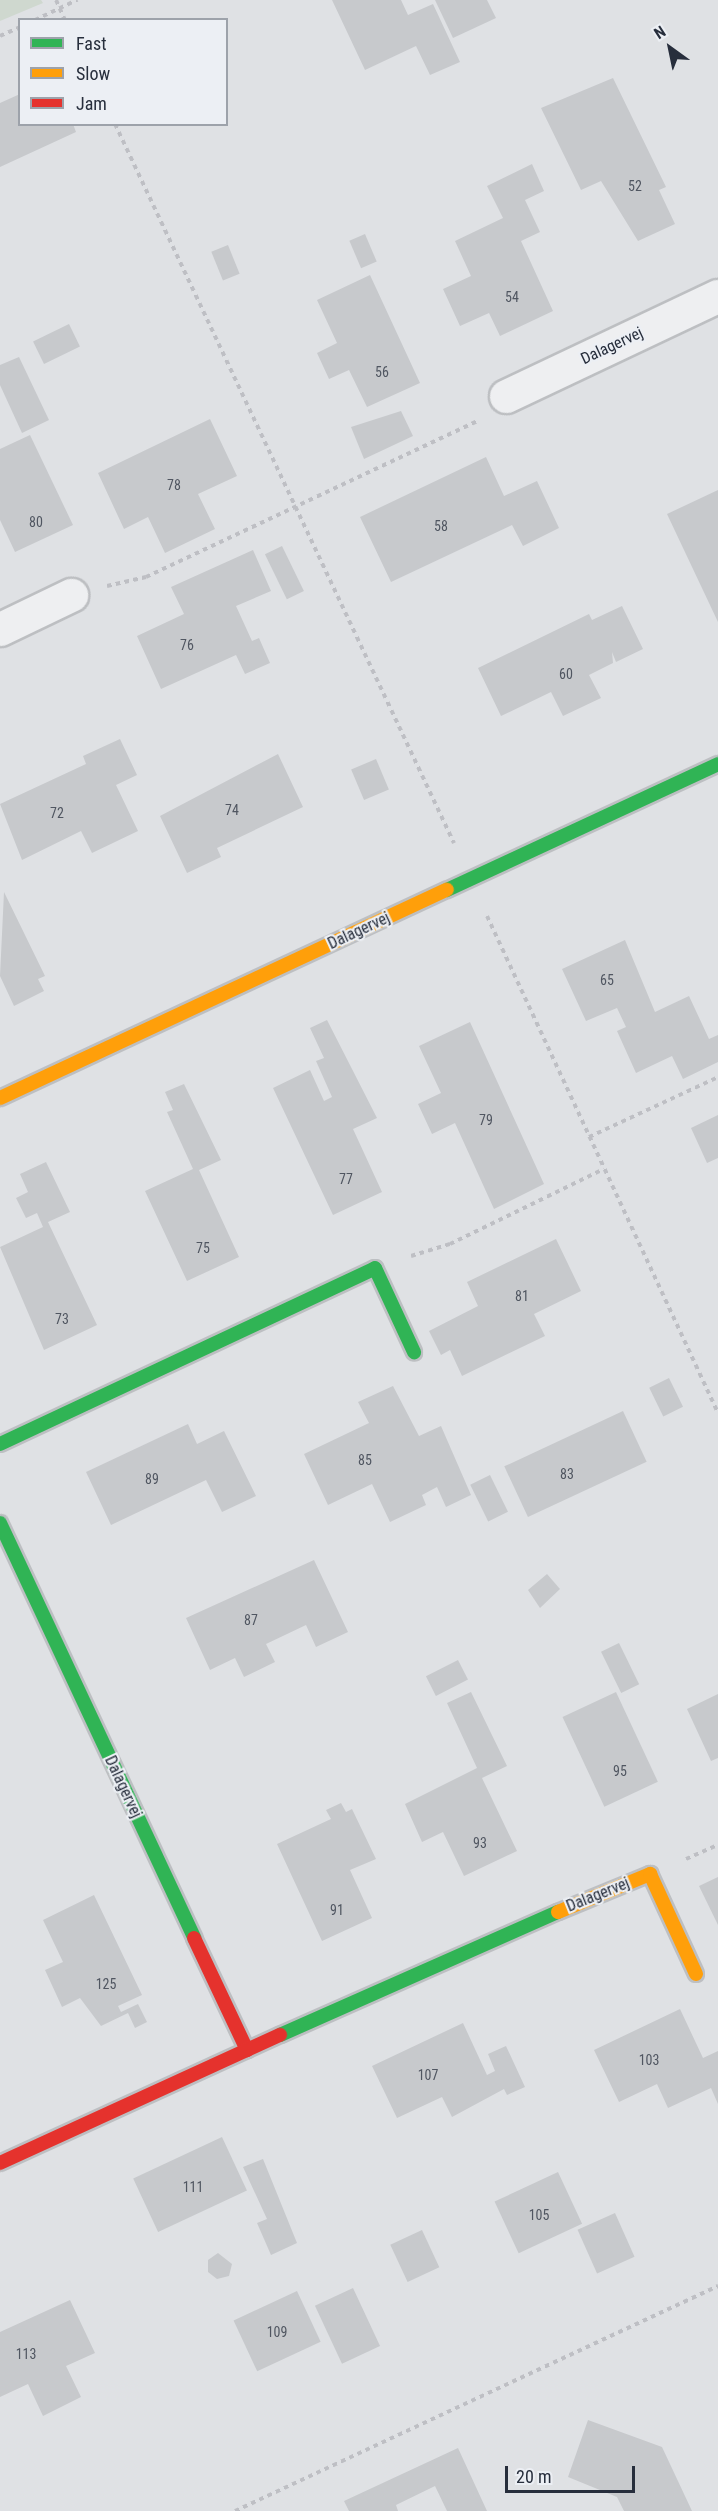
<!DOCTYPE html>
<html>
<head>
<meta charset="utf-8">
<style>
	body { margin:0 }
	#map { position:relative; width:718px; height:2511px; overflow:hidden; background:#dfe1e4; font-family:"Roboto Condensed",sans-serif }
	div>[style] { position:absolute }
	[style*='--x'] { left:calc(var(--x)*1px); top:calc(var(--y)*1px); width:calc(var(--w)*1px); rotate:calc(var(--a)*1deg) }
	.green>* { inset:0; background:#cfd8cf }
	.building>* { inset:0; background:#c7c9cc; transform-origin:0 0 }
	.path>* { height:4px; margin-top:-2px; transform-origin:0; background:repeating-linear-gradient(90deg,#bebfc4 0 4.5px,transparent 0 9px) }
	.roads { filter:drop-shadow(2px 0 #bdbfc2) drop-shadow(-2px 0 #bdbfc2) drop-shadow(0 2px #bdbfc2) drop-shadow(0 -2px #bdbfc2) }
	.street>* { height:33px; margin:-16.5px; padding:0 16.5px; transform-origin:16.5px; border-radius:16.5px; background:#eeeff1 }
	.fast>* { height:14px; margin:-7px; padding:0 7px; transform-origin:7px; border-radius:7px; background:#30b455 }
	.slow>* { height:14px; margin:-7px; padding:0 7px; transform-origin:7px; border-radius:7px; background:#ff9f0a }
	.jam>* { height:14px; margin:-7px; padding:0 7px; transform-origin:7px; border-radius:7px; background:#e5322d }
	span { translate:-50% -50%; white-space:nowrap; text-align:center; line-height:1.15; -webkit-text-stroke:4.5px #eceff4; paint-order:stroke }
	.number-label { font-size:14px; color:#505661 }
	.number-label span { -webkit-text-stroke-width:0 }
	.street-label { font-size:16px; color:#272e3c }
	.legend { position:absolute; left:18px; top:18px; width:210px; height:108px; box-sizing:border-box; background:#eceff4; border:2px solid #9da2aa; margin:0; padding:8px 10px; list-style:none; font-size:18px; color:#272e3c }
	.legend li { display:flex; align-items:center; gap:12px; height:30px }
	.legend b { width:30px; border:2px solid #9da2aa }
	.north { position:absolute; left:640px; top:18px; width:60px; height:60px; -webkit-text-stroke:4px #eceff4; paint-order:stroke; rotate:327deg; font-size:16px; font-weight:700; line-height:24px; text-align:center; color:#272e3c }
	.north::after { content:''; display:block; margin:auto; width:21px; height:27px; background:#272e3c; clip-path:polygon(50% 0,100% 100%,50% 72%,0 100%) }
	.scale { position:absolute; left:505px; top:2466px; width:130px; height:27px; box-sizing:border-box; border:3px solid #272e3c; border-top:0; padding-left:8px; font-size:18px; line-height:21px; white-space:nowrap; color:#272e3c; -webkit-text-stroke:4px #eceff4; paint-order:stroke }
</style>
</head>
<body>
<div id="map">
	<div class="green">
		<div style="clip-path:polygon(0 0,41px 0,43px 3px,0 21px)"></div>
	</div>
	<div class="building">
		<div style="clip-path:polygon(332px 0,401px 0,408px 15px,433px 4px,460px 62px,430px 75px,416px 46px,365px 70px)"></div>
		<div style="clip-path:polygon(435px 0,487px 0,496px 18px,453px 38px)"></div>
		<div style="clip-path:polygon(613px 78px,666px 187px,659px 190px,675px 224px,638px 241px,601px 181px,581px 190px,541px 108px)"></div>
		<div style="clip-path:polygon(20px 94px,20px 124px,73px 124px,76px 132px,0 167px,0 103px)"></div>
		<div style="clip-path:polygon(532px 164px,544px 191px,525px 200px,540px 232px,521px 241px,553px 311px,500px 336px,489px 313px,460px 326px,443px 289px,471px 276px,455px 241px,503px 218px,487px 186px)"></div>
		<div style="left:365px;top:234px;width:30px;height:17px;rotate:67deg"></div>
		<div style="left:228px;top:245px;width:31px;height:18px;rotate:68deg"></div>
		<div style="clip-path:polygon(370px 275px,420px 383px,367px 407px,349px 370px,329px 379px,317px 353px,337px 343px,317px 300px)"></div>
		<div style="left:69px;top:324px;width:25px;height:40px;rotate:64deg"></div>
		<div style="clip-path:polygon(19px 357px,49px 420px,22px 433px,0 385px,0 365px)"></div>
		<div style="clip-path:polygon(401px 411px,413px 436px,364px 459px,351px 427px)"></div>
		<div style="clip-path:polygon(210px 419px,237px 476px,198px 494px,215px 529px,165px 553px,148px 517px,124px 529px,98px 473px)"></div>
		<div style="clip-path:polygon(30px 435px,73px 525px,15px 552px,0 520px,0 449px)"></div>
		<div style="clip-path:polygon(486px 457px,504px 496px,537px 481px,559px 528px,523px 546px,512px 525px,391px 582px,360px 517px)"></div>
		<div style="clip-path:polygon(718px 490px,718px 622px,667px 514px)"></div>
		<div style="left:282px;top:546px;width:50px;height:19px;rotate:64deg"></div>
		<div style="clip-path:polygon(253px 550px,271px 591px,236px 606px,252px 641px,259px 638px,270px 663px,245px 674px,236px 655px,161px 689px,137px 636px,184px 614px,171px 587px)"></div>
		<div style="clip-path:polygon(622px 606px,643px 649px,616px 662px,612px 652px,613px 663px,589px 675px,601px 698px,563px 716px,551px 692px,501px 716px,478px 668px,589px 614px,592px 620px)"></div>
		<div style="clip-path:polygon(120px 739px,137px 775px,116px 785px,138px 831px,92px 853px,81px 831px,22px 860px,0 804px,86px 764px,83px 756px)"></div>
		<div style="clip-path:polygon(278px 754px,303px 807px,217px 848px,221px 857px,187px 873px,160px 816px)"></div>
		<div style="left:376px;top:759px;width:33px;height:27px;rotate:67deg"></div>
		<div style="clip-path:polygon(4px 892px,45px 976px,38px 979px,44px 991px,14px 1006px,0 976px)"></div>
		<div style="clip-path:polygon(625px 940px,655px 1012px,689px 996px,709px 1039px,718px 1035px,718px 1062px,683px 1079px,672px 1056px,636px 1073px,617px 1031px,626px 1027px,617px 1008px,586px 1021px,562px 969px)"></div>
		<div style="clip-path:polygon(327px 1020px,377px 1118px,353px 1129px,382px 1192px,333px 1215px,273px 1088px,310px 1070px,324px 1101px,332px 1097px,316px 1061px,324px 1058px,310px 1028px)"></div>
		<div style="clip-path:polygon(470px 1022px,544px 1184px,494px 1209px,455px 1123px,432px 1134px,418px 1104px,441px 1093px,419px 1046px)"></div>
		<div style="clip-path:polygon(184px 1084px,221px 1160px,199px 1170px,239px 1257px,187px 1281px,145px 1191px,193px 1169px,167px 1112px,173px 1110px,165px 1092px)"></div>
		<div style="clip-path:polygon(718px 1115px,718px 1158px,707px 1163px,691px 1128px)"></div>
		<div style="clip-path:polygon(46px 1162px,70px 1212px,48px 1222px,97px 1325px,44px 1350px,0 1247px,43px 1227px,37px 1213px,26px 1218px,16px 1198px,28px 1192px,20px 1174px)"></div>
		<div style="clip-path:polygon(556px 1239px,581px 1291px,534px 1314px,545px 1336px,462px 1376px,450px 1350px,441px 1355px,429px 1331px,478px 1306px,467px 1282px)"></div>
		<div style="left:669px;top:1378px;width:32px;height:22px;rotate:64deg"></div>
		<div style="clip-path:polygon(393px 1386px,419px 1436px,441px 1426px,471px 1495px,446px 1507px,437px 1487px,422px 1495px,426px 1505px,390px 1522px,372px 1484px,328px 1505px,304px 1454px,369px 1423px,358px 1402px)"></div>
		<div style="left:623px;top:1411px;width:56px;height:131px;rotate:65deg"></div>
		<div style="clip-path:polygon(188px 1424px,197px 1444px,224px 1431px,256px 1496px,222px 1512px,206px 1480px,111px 1525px,86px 1472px)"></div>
		<div style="left:490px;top:1475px;width:41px;height:22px;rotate:64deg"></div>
		<div style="clip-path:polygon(314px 1560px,348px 1632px,316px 1647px,306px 1625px,266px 1644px,275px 1662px,244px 1677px,235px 1658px,210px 1670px,186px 1618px)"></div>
		<div style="clip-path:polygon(547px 1574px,560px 1589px,540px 1608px,528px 1590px)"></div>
		<div style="left:619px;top:1643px;width:46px;height:20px;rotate:64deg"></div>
		<div style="left:458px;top:1660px;width:22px;height:36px;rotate:63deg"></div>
		<div style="clip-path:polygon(471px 1692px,507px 1766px,482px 1778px,517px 1851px,464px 1876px,443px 1832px,422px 1842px,405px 1804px,477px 1768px,447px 1703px)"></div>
		<div style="left:616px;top:1692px;width:99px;height:59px;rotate:65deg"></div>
		<div style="clip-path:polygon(718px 1694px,718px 1758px,711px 1761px,687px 1709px)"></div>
		<div style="clip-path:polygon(341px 1803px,346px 1812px,352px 1809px,376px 1859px,350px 1870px,372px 1918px,322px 1941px,277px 1844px,331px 1819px,326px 1810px)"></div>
		<div style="clip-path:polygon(718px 1877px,718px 1925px,699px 1886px)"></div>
		<div style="clip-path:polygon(94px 1895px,142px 1995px,118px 2006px,121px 2012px,138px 2004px,147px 2022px,135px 2028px,128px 2013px,101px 2026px,80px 1998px,62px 2007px,45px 1970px,63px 1962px,43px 1920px)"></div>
		<div style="clip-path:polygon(680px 2009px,703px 2058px,718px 2051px,718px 2104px,711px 2088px,668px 2108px,657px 2084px,619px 2102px,594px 2050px)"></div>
		<div style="clip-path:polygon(463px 2023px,487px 2075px,495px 2071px,488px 2054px,506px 2046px,525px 2087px,507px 2095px,504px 2089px,452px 2117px,442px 2097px,397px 2118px,372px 2066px)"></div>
		<div style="left:222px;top:2137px;width:59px;height:98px;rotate:65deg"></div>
		<div style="clip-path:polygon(263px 2159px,297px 2243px,271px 2255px,257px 2223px,267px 2219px,243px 2167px)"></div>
		<div style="left:558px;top:2172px;width:57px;height:70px;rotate:65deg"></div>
		<div style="left:615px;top:2213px;width:48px;height:41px;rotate:66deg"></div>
		<div style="left:422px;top:2230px;width:41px;height:35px;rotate:65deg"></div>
		<div style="clip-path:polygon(218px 2253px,232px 2264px,229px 2276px,217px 2279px,208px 2272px,208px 2260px)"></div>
		<div style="left:353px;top:2288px;width:64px;height:42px;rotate:65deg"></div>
		<div style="left:297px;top:2291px;width:56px;height:70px;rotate:65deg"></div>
		<div style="clip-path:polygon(70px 2300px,95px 2353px,66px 2366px,81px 2397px,43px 2416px,28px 2384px,0 2397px,0 2332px)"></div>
		<div style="clip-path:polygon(588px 2420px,662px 2447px,692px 2511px,624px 2511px,617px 2497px,568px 2477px)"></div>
		<div style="clip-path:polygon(458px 2448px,487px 2511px,447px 2511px,435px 2486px,396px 2505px,398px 2511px,349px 2511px,344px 2501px)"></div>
	</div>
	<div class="path">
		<div style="--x:56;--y:0;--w:22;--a:66"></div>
		<div style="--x:35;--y:20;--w:47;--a:-25.5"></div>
		<div style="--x:0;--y:36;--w:22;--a:-24"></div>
		<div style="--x:115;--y:124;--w:795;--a:64.76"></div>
		<div style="--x:107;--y:586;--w:40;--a:-13"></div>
		<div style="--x:146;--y:577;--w:366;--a:-25.2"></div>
		<div style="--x:487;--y:916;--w:548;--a:65.07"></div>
		<div style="--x:589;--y:1137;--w:142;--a:-24.9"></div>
		<div style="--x:411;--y:1256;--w:41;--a:-17.1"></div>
		<div style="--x:450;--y:1244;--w:171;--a:-26"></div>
		<div style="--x:686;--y:1859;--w:35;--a:-24"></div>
		<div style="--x:235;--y:2511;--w:533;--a:-24.98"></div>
	</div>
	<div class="roads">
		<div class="street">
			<div style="--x:506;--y:396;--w:234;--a:-25.3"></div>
			<div style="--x:0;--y:629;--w:79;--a:-25.6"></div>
		</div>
		<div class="fast">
			<div style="--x:447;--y:890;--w:299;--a:-24.9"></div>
			<div style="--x:0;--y:1444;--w:414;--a:-25.1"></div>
			<div style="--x:375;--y:1268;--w:93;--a:65.1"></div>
			<div style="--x:0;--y:1523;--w:458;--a:64.9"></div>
			<div style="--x:280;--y:2035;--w:304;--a:-23.9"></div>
		</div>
		<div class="slow">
			<div style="--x:0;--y:1098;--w:493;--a:-25"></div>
			<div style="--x:558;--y:1912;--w:100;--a:-22.4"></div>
			<div style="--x:650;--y:1874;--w:110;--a:65.3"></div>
		</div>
		<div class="jam">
			<div style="--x:194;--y:1938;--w:124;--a:64.7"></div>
			<div style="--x:0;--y:2163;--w:308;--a:-24.6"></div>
		</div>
	</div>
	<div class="number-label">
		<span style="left:635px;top:186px">52</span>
		<span style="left:512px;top:297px">54</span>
		<span style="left:382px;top:372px">56</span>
		<span style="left:174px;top:485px">78</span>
		<span style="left:36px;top:522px">80</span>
		<span style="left:441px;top:526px">58</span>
		<span style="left:187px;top:645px">76</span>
		<span style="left:566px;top:674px">60</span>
		<span style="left:232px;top:810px">74</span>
		<span style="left:57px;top:813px">72</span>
		<span style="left:607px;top:980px">65</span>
		<span style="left:486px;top:1120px">79</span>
		<span style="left:346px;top:1179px">77</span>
		<span style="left:203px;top:1248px">75</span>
		<span style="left:522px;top:1296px">81</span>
		<span style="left:62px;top:1319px">73</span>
		<span style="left:365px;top:1460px">85</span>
		<span style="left:567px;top:1474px">83</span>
		<span style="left:152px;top:1479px">89</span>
		<span style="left:251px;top:1620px">87</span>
		<span style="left:620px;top:1771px">95</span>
		<span style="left:480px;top:1843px">93</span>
		<span style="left:337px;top:1910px">91</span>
		<span style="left:106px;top:1984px">125</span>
		<span style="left:649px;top:2060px">103</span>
		<span style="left:428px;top:2075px">107</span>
		<span style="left:193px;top:2187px">111</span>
		<span style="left:539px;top:2215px">105</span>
		<span style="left:277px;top:2332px">109</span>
		<span style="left:26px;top:2354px">113</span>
	</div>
	<div class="street-label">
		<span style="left:612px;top:346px;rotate:-25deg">Dalagervej</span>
		<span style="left:359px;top:931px;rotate:-25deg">Dalagervej</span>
		<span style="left:123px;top:1787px;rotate:65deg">Dalagervej</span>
		<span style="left:598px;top:1895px;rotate:-22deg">Dalagervej</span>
	</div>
	<ul class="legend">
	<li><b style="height:8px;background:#30b455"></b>Fast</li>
	<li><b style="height:8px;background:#ff9f0a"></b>Slow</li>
	<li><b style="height:8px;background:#e5322d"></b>Jam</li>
	</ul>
	<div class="north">N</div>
	<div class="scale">20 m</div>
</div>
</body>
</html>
